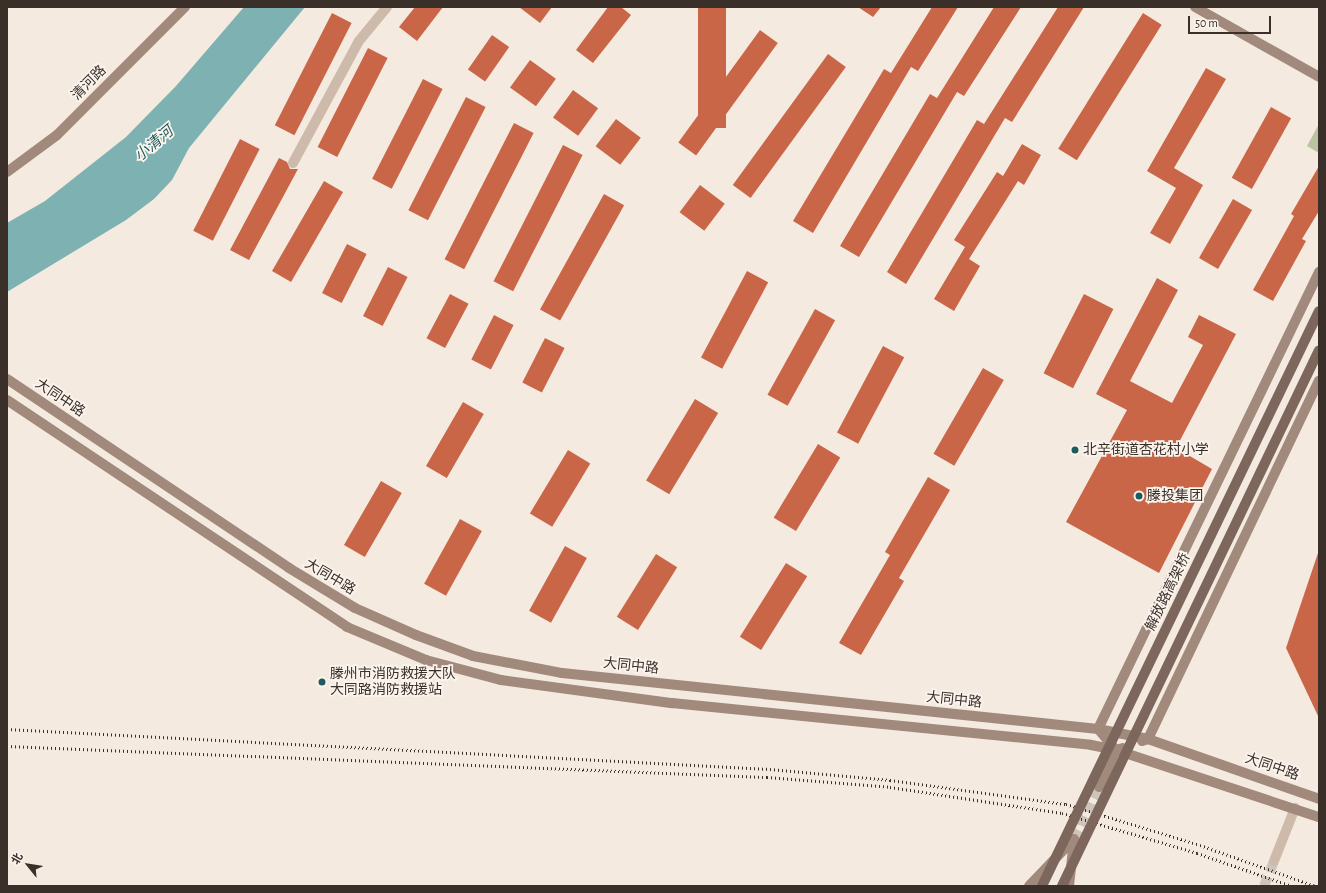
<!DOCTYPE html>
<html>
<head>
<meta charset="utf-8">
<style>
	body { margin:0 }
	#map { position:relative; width:1326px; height:893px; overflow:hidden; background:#f4eae0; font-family:"Alegreya Sans","Noto Sans SC",sans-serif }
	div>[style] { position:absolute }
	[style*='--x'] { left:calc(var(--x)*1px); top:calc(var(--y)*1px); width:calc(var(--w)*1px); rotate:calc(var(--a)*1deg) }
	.green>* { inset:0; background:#b8c49f }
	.water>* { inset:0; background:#7db1b2 }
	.building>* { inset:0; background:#ca6648; transform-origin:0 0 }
	.street-tunnel>* { height:10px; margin-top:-5px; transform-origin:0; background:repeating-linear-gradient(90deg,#cfc5bc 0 10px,transparent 0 15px) }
	.secondary-tunnel>* { height:10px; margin-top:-5px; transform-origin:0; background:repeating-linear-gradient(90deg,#cfc5bc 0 10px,transparent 0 15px) }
	.street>* { height:10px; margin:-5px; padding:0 5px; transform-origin:5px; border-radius:5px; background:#cdbaab }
	.secondary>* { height:10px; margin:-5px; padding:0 5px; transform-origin:5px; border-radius:5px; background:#a1897c }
	.rail>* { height:3px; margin-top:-1.5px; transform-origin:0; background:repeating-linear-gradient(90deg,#3b2f2a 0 1px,transparent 0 4px) }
	.primary-bridge>* { height:10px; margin:-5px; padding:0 5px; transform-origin:5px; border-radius:5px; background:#7d665b }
	.dots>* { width:11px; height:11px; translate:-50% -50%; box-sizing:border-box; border:2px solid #fbf4ed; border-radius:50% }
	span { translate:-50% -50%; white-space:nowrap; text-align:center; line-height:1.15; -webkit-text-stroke:3.5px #fbf4ed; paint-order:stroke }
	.street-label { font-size:14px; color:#3b2f2a }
	.poi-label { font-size:14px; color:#3b2f2a }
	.left { translate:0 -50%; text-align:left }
	.water-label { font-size:15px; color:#1e5b5e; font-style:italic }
	.frame { position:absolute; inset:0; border:8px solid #3b2f2a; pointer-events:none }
	.north { position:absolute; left:8px; top:845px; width:40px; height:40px; -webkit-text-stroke:3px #fbf4ed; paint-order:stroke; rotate:300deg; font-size:11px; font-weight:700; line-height:16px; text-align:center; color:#3b2f2a }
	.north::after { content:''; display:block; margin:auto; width:14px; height:18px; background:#3b2f2a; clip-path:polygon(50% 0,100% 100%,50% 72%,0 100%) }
	.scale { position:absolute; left:1188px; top:16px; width:83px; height:18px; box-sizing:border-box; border:2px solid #3b2f2a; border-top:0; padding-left:5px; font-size:12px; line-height:14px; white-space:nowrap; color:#3b2f2a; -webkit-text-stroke:3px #fbf4ed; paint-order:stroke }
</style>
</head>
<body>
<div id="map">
	<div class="green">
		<div style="clip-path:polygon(1319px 124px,1319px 153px,1307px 146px)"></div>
	</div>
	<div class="water">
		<div style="clip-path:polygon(244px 7px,305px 7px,189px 148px,172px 180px,154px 199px,126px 220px,7px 292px,7px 223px,45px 201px,126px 137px,176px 86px)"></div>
	</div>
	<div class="building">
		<div style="clip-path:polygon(415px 7px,443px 7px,417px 41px,399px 27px)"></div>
		<div style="clip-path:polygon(519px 7px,552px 7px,540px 23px)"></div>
		<div style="clip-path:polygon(608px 7px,621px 7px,631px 15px,593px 63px,576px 50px)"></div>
		<div style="left:698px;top:7px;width:28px;height:121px"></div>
		<div style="clip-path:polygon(858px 7px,881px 7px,873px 17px)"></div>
		<div style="clip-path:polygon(932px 7px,958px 7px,918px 71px,911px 67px,813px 233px,793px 221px,884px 69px,891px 73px)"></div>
		<div style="clip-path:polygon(994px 7px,1021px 7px,964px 96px,957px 92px,859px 257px,840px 246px,930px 94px,937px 98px)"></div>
		<div style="clip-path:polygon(1058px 7px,1084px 7px,1012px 122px,1005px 118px,906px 284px,887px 272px,977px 120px,984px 124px)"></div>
		<div style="left:332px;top:13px;width:22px;height:126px;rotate:27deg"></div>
		<div style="left:1143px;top:13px;width:22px;height:160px;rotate:32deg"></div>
		<div style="left:760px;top:30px;width:22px;height:139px;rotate:36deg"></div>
		<div style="left:492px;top:35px;width:21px;height:42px;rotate:35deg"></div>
		<div style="left:368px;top:48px;width:22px;height:111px;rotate:27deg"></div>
		<div style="left:828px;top:54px;width:22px;height:162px;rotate:36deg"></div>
		<div style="left:530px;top:60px;width:32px;height:34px;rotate:36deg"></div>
		<div style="clip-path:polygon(1206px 68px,1226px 79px,1174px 168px,1203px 185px,1170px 244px,1150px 233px,1176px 188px,1147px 171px)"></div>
		<div style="left:423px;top:79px;width:22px;height:112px;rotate:27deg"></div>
		<div style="left:573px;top:90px;width:31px;height:34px;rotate:36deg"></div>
		<div style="left:466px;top:97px;width:22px;height:127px;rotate:27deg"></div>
		<div style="left:1271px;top:107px;width:23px;height:81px;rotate:29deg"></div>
		<div style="left:616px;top:119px;width:31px;height:34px;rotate:37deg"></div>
		<div style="left:514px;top:123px;width:22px;height:153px;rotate:27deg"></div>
		<div style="left:240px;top:139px;width:22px;height:103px;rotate:27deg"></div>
		<div style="clip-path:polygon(1022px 144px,1041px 155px,1024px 185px,1018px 181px,969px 259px,980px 266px,954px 311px,934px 299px,965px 247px,954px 240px,997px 172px,1003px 176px)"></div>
		<div style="left:563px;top:145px;width:22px;height:153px;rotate:27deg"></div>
		<div style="clip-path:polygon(279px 158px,287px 162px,290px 169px,298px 169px,249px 260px,230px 250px)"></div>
		<div style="clip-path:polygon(1319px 166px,1319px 211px,1302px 239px,1306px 241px,1273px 301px,1253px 290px,1294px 216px,1291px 214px)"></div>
		<div style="left:324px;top:181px;width:22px;height:104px;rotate:30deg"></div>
		<div style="left:700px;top:185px;width:31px;height:34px;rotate:37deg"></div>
		<div style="left:604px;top:194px;width:23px;height:132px;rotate:29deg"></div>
		<div style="left:1233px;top:199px;width:22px;height:68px;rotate:30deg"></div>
		<div style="left:347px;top:244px;width:22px;height:55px;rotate:27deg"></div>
		<div style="left:388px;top:267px;width:22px;height:55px;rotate:27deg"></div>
		<div style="left:747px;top:271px;width:24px;height:98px;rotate:28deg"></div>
		<div style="clip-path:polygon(1157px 278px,1178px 290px,1130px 381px,1172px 403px,1203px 345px,1188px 337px,1199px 315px,1236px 334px,1176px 448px,1212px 469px,1159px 573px,1066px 522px,1127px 410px,1096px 394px)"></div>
		<div style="left:450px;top:294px;width:21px;height:50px;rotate:28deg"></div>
		<div style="left:1084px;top:294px;width:33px;height:89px;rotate:27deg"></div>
		<div style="left:815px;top:309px;width:23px;height:98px;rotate:29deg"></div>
		<div style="left:494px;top:315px;width:22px;height:50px;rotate:27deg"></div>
		<div style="left:545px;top:338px;width:22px;height:50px;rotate:27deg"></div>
		<div style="left:883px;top:346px;width:24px;height:98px;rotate:28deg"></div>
		<div style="left:983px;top:368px;width:24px;height:99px;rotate:30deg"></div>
		<div style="left:695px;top:399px;width:27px;height:95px;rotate:31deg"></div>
		<div style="left:463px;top:402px;width:24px;height:74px;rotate:30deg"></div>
		<div style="left:818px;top:444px;width:26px;height:86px;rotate:31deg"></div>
		<div style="left:568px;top:450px;width:26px;height:74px;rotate:31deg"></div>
		<div style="clip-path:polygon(928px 477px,950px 490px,899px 578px,904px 581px,861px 655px,839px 643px,890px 555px,885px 552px)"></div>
		<div style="left:381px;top:481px;width:24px;height:74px;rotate:30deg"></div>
		<div style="left:460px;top:519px;width:25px;height:74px;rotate:29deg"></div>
		<div style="left:565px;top:546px;width:25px;height:74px;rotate:29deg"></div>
		<div style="clip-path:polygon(1318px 553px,1319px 553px,1319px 718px,1286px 648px)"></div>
		<div style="left:656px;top:554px;width:25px;height:74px;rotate:32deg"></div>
		<div style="left:786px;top:563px;width:25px;height:87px;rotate:32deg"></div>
	</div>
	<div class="street-tunnel">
		<div style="--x:1264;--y:886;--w:27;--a:-68"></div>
	</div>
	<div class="secondary-tunnel">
		<div style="--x:1074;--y:839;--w:58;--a:-64.3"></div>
	</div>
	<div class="street">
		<div style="--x:293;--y:163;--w:139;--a:-61.6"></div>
		<div style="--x:359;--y:41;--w:44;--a:-50.5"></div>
		<div style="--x:1274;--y:861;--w:57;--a:-68.4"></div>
	</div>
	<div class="secondary">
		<div style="--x:1195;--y:7;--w:142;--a:29.4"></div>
		<div style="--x:7;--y:172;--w:62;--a:-36.5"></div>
		<div style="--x:57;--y:135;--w:181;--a:-45"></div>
		<div style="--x:7;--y:379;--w:339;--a:33.8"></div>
		<div style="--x:289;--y:568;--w:77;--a:31.2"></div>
		<div style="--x:355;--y:608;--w:67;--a:23.9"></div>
		<div style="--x:416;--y:635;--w:61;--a:20.2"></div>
		<div style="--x:473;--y:656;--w:91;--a:10.8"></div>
		<div style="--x:562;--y:673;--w:539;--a:5.96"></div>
		<div style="--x:1098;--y:729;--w:51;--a:11.3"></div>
		<div style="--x:1148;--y:739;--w:181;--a:19.3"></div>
		<div style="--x:7;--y:400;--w:409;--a:33.7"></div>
		<div style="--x:347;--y:627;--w:86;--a:22.7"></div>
		<div style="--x:426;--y:660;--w:78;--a:14.9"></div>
		<div style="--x:501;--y:680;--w:173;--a:7.7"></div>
		<div style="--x:672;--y:703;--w:421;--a:5.7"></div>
		<div style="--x:1091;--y:745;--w:25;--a:11"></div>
		<div style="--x:1116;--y:750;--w:214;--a:18.3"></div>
		<div style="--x:1142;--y:741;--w:6;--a:-18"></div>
		<div style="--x:1148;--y:739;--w:397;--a:-64.5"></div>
		<div style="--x:1115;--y:749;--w:26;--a:-130"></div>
		<div style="--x:1098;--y:729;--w:508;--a:-64.19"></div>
		<div style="--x:1099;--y:787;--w:41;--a:-65.3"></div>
		<div style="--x:1116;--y:750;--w:7;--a:-16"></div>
		<div style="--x:1029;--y:886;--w:65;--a:-46.2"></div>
		<div style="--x:1069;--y:886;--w:47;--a:-83.9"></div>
	</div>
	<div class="rail">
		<div style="--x:7;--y:729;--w:764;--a:3"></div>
		<div style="--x:770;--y:769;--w:121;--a:5.2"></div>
		<div style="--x:890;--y:780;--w:178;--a:7.8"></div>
		<div style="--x:1066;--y:804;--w:140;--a:17"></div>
		<div style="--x:1200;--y:845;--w:122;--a:19.6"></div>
		<div style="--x:7;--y:746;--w:761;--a:2.34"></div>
		<div style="--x:767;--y:777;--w:123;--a:4.6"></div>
		<div style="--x:890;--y:787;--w:174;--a:8.6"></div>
		<div style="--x:1062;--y:813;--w:141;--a:16.5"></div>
		<div style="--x:1197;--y:853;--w:101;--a:19.2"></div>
	</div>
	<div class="primary-bridge">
		<div style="--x:1042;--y:886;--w:638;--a:-64.28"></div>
		<div style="--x:1062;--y:886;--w:594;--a:-64.38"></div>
	</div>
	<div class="dots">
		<div style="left:1075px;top:450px;background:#1e5b5e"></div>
		<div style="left:1139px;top:496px;background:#1e5b5e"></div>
		<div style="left:322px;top:682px;background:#1e5b5e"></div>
	</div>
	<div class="street-label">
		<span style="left:89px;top:83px;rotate:-45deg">清河路</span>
		<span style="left:60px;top:398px;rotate:34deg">大同中路</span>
		<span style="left:330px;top:577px;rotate:31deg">大同中路</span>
		<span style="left:1168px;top:592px;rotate:-64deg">解放路高架桥</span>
		<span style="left:631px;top:666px;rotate:6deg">大同中路</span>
		<span style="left:954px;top:700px;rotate:6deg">大同中路</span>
		<span style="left:1272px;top:767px;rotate:19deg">大同中路</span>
	</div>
	<div class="poi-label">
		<span class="left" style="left:1083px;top:450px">北辛街道杏花村小学</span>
		<span class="left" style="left:1147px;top:496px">滕投集团</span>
		<span class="left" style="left:330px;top:682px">滕州市消防救援大队<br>大同路消防救援站</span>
	</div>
	<div class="water-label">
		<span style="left:154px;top:144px;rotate:-40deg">小清河</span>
	</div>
	<div class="frame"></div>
	<div class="north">北</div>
	<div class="scale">50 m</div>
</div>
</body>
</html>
